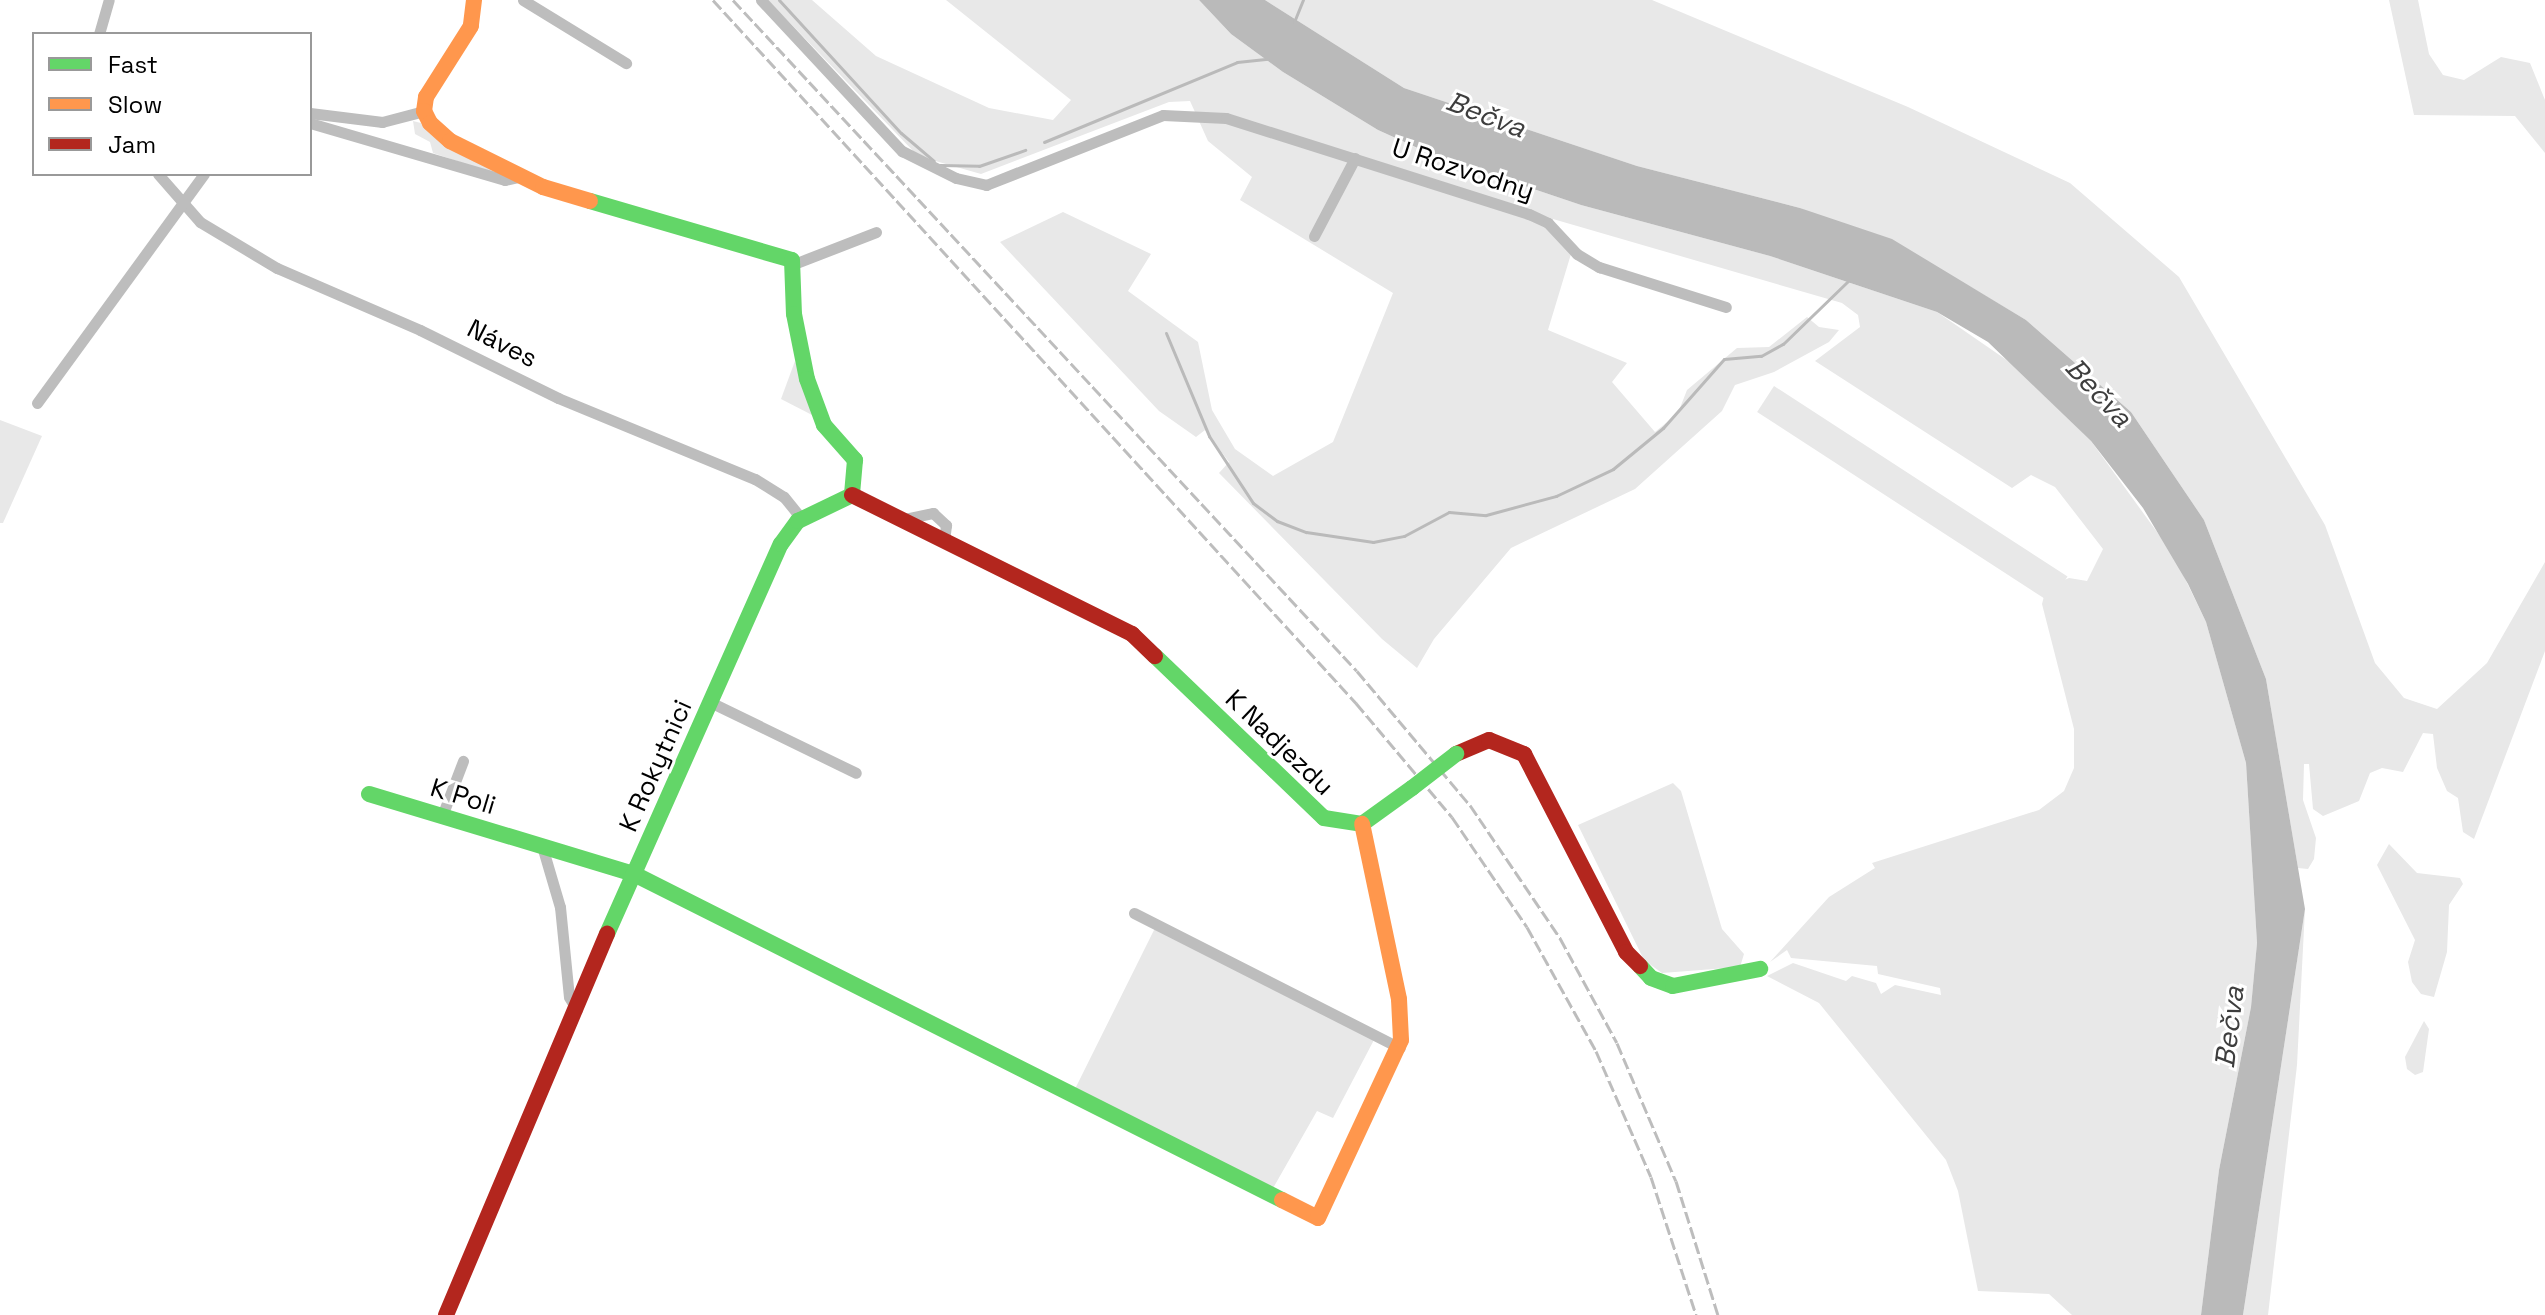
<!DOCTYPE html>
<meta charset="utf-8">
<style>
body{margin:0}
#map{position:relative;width:2545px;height:1315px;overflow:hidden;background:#fff;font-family:"Space Grotesk",sans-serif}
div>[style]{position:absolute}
.green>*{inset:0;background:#e8e8e8;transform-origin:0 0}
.water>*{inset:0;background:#bababa}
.stream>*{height:3px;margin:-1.5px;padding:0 1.5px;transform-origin:1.5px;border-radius:1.5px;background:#bababa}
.street>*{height:11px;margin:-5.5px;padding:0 5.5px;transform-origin:5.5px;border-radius:5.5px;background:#bdbdbd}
.fast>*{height:16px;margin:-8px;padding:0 8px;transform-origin:8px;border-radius:8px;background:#63d668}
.slow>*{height:16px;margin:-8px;padding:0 8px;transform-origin:8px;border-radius:8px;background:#ff974d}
.jam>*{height:16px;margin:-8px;padding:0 8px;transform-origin:8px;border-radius:8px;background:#b3261e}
.rail>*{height:3px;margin-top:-1.5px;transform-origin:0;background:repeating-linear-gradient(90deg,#bdbdbd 0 12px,transparent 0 16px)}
.fast-bridge>*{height:16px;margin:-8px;padding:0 8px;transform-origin:8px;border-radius:8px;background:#63d668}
span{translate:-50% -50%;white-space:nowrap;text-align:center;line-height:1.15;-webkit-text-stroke:6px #fff;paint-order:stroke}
.street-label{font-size:26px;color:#000}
.water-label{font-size:28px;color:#3e3e3e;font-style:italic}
.legend{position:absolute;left:32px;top:32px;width:280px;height:144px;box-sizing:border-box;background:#fff;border:2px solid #999;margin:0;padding:10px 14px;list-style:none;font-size:24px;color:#000}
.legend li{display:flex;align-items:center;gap:16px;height:40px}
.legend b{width:40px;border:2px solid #999}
</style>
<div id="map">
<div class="green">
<div style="clip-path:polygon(768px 0,812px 0,876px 56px,989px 108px,1053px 120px,1071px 100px,946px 0,1199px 0,1231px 34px,1283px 72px,1378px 130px,1432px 155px,1581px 205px,1770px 256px,1937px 312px,2011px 363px,2091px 441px,2173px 554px,2206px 622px,2246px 763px,2257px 943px,2251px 1007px,2219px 1170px,2201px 1315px,2072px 1315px,2049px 1294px,1978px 1291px,1958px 1191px,1946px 1160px,1819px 1003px,1767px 976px,1793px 963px,1846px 981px,1852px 976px,1876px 983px,1881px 994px,1895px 985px,1941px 995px,1940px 988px,1878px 974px,1877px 966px,1791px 958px,1787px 950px,1770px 962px,1829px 897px,1875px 868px,1872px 863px,2039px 810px,2064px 791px,2074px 768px,2074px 729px,2042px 604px,2046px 588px,2069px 578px,2087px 581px,2103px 549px,2055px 487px,2031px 475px,2012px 488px,1815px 361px,1860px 327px,1858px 315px,1842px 303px,1553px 219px,1553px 233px,1571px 254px,1548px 330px,1627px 363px,1612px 382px,1655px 432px,1678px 413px,1687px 390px,1737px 348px,1769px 347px,1807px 317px,1819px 327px,1839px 330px,1829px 342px,1774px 372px,1735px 385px,1722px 411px,1635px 489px,1511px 548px,1434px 639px,1417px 668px,1382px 639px,1219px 473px,1229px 462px,1205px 430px,1196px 437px,1159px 411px,1000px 242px,1063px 212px,1151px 254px,1128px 291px,1198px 342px,1212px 410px,1235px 449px,1273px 476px,1333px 442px,1393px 293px,1240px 200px,1252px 177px,1208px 141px,1190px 101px,1169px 102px,981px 174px,918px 156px)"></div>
<div style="clip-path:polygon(1265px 0,1652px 0,1908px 107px,2070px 183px,2179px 277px,2325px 525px,2375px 663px,2404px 698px,2437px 709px,2487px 663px,2545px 562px,2545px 651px,2474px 839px,2463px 832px,2458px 798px,2447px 791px,2437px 768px,2433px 734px,2423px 733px,2403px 772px,2382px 768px,2370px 773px,2359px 801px,2323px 816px,2313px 809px,2309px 764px,2304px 764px,2303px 800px,2316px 838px,2314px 859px,2308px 869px,2298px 868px,2266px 679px,2204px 520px,2131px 412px,2026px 320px,1969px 286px,1800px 208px,1637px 166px,1404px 88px)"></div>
<div style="clip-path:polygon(2389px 0,2418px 0,2429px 54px,2443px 75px,2464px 80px,2501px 57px,2530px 63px,2545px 100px,2545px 153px,2515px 116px,2414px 115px)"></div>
<div style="clip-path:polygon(413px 121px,421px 123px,502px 176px,433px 153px,430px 142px,415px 134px)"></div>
<div style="clip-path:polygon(795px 361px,814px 416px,781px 399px)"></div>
<div style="left:1774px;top:386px;width:350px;height:31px;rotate:33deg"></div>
<div style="clip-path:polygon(0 420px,42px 436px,3px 523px,0 523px)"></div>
<div style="clip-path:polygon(1673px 783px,1681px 791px,1722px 929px,1744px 954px,1740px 967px,1662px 973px,1644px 960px,1578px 825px)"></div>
<div style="clip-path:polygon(2389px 844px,2417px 873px,2460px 878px,2463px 884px,2449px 905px,2447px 952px,2434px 997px,2421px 994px,2412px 982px,2408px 962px,2415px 940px,2377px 865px)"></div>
<div style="clip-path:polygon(2305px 909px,2297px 1065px,2268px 1315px,2243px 1315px)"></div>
<div style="clip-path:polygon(1156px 926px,1375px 1038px,1333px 1118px,1317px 1111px,1272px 1190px,1075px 1089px)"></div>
<div style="clip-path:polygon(2424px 1021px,2429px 1029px,2423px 1072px,2415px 1075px,2407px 1069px,2405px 1057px)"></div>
</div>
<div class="water">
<div style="clip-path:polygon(1199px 0,1265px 0,1404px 88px,1637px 166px,1800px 208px,1892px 239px,2026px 320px,2131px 412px,2204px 520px,2266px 679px,2305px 909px,2243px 1315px,2201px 1315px,2219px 1170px,2251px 1007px,2257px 943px,2246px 763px,2206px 622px,2188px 584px,2143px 508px,2091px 441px,1988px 342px,1937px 312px,1770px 256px,1581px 205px,1433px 155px,1378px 130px,1283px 72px,1231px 34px)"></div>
</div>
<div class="stream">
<div style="left:779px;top:0;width:180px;rotate:47.5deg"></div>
<div style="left:901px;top:133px;width:43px;rotate:40.3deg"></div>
<div style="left:1294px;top:22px;width:24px;rotate:-68deg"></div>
<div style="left:1044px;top:142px;width:209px;rotate:-22.5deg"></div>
<div style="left:1237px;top:62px;width:31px;rotate:-6deg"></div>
<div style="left:940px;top:165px;width:39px;rotate:1deg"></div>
<div style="left:979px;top:166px;width:49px;rotate:-19.2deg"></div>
<div style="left:1166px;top:333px;width:112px;rotate:67.3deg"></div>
<div style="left:1209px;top:436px;width:80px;rotate:56.7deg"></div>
<div style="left:1253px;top:503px;width:30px;rotate:37deg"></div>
<div style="left:1277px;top:521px;width:31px;rotate:21deg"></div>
<div style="left:1306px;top:532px;width:68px;rotate:8.5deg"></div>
<div style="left:1373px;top:542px;width:32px;rotate:-11deg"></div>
<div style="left:1404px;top:536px;width:51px;rotate:-28.1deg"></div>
<div style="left:1449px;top:512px;width:37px;rotate:5deg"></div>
<div style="left:1486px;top:515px;width:73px;rotate:-15.2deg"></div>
<div style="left:1556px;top:496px;width:63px;rotate:-25.3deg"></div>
<div style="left:1613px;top:469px;width:65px;rotate:-39.4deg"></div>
<div style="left:1663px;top:428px;width:92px;rotate:-48.5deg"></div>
<div style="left:1724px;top:359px;width:37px;rotate:-5deg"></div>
<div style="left:1761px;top:356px;width:25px;rotate:-29deg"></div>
<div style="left:1783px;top:344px;width:92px;rotate:-44.1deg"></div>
</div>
<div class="street">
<div style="left:523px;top:0;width:121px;rotate:31.5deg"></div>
<div style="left:761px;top:0;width:207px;rotate:47deg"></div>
<div style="left:902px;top:151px;width:60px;rotate:26.6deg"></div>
<div style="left:956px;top:178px;width:31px;rotate:13deg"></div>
<div style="left:986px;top:185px;width:190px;rotate:-21.6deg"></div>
<div style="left:1163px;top:115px;width:63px;rotate:2.7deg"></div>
<div style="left:1226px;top:118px;width:318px;rotate:17.6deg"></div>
<div style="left:1529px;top:214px;width:21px;rotate:25deg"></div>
<div style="left:1548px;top:223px;width:42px;rotate:46.9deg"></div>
<div style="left:1577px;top:254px;width:26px;rotate:31deg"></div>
<div style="left:1599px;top:267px;width:133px;rotate:17.5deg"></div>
<div style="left:99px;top:34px;width:35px;rotate:-74deg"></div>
<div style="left:310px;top:113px;width:73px;rotate:7.1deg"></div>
<div style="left:382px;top:122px;width:43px;rotate:-14.7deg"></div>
<div style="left:310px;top:123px;width:203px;rotate:16.3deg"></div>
<div style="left:505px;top:180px;width:13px;rotate:-13deg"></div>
<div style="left:158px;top:174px;width:64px;rotate:48.8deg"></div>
<div style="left:200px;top:222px;width:90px;rotate:30.9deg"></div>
<div style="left:277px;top:268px;width:156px;rotate:23.4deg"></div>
<div style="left:420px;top:330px;width:154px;rotate:26.2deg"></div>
<div style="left:558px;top:398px;width:213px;rotate:22.4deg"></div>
<div style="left:755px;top:479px;width:34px;rotate:32deg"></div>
<div style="left:784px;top:497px;width:28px;rotate:51deg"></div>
<div style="left:1314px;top:236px;width:88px;rotate:-62.3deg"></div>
<div style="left:794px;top:264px;width:88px;rotate:-21.3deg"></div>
<div style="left:37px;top:403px;width:283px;rotate:-53.9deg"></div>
<div style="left:900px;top:520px;width:34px;rotate:-12deg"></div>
<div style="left:933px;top:513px;width:18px;rotate:43deg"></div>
<div style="left:946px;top:525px;width:17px;rotate:97deg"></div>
<div style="left:710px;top:702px;width:162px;rotate:25.9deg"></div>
<div style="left:442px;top:816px;width:59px;rotate:-69.1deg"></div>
<div style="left:542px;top:846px;width:64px;rotate:73.6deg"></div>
<div style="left:560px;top:907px;width:90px;rotate:84.3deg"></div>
<div style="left:569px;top:997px;width:15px;rotate:58deg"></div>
<div style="left:1134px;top:913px;width:298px;rotate:26.9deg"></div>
</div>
<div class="fast">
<div style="left:590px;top:201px;width:210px;rotate:16.3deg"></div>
<div style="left:792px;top:260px;width:54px;rotate:87.9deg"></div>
<div style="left:794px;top:314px;width:66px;rotate:78.7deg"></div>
<div style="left:807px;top:379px;width:49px;rotate:69.7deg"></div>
<div style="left:824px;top:425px;width:47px;rotate:48.5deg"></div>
<div style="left:855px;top:460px;width:35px;rotate:95deg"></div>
<div style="left:1155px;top:656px;width:234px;rotate:43.8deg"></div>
<div style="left:1324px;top:818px;width:38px;rotate:9deg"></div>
<div style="left:1362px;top:824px;width:62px;rotate:-35.8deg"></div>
<div style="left:369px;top:794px;width:277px;rotate:16.8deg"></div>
<div style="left:634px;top:874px;width:725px;rotate:26.71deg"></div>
<div style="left:607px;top:934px;width:427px;rotate:-66deg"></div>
<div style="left:781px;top:544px;width:29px;rotate:-54deg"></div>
<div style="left:798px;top:521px;width:60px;rotate:-25.7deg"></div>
<div style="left:1640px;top:966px;width:16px;rotate:47deg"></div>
<div style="left:1651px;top:978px;width:23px;rotate:20deg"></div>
<div style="left:1673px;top:986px;width:89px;rotate:-11.1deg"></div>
</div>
<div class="slow">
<div style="left:474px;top:0;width:26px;rotate:97deg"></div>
<div style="left:471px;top:26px;width:84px;rotate:122.4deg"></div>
<div style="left:426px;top:97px;width:14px;rotate:98deg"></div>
<div style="left:424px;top:111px;width:13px;rotate:63deg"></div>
<div style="left:430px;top:123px;width:27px;rotate:42deg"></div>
<div style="left:450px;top:141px;width:104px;rotate:26.3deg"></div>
<div style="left:543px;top:187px;width:49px;rotate:16.6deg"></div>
<div style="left:1282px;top:1200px;width:40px;rotate:26.6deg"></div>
<div style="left:1318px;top:1218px;width:196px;rotate:-65deg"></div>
<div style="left:1401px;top:1040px;width:41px;rotate:-92.8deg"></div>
<div style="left:1399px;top:999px;width:179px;rotate:-101.9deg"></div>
</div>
<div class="jam">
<div style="left:852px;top:495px;width:313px;rotate:26.4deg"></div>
<div style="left:1132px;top:634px;width:32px;rotate:44deg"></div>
<div style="left:1456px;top:754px;width:36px;rotate:-23deg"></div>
<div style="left:1489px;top:740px;width:38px;rotate:22deg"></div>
<div style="left:1524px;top:754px;width:223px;rotate:62.7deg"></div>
<div style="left:1626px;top:952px;width:20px;rotate:45deg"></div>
<div style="left:446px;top:1315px;width:414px;rotate:-67.1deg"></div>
</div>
<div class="rail">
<div style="left:713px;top:0;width:953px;rotate:47.55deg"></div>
<div style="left:1356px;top:703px;width:149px;rotate:49.9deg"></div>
<div style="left:1452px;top:817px;width:133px;rotate:55.7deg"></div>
<div style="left:1527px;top:927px;width:142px;rotate:60.9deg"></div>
<div style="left:1596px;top:1051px;width:137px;rotate:66.4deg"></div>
<div style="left:1651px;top:1177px;width:145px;rotate:71.9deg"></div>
<div style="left:733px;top:0;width:916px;rotate:47.08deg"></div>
<div style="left:1357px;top:671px;width:175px;rotate:49.9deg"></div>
<div style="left:1470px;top:805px;width:161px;rotate:55.9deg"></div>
<div style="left:1560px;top:938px;width:119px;rotate:61.5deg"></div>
<div style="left:1617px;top:1043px;width:150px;rotate:66.9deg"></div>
<div style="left:1676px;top:1181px;width:140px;rotate:72.6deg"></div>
</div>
<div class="fast-bridge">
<div style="left:1412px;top:788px;width:56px;rotate:-37.7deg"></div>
</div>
<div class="street-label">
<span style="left:1463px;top:170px;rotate:18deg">U Rozvodny</span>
<span style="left:502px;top:344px;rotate:27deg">Náves</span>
<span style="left:1279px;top:743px;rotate:44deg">K Nadjezdu</span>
<span style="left:656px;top:766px;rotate:-66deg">K Rokytnici</span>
<span style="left:463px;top:797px;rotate:17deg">K Poli</span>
</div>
<div class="water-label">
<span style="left:1486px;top:114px;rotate:21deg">Bečva</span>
<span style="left:2099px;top:392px;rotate:47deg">Bečva</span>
<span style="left:2229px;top:1027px;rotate:-83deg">Bečva</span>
</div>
<ul class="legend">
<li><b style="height:10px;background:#63d668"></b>Fast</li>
<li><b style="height:10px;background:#ff974d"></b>Slow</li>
<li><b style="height:10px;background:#b3261e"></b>Jam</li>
</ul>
</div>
